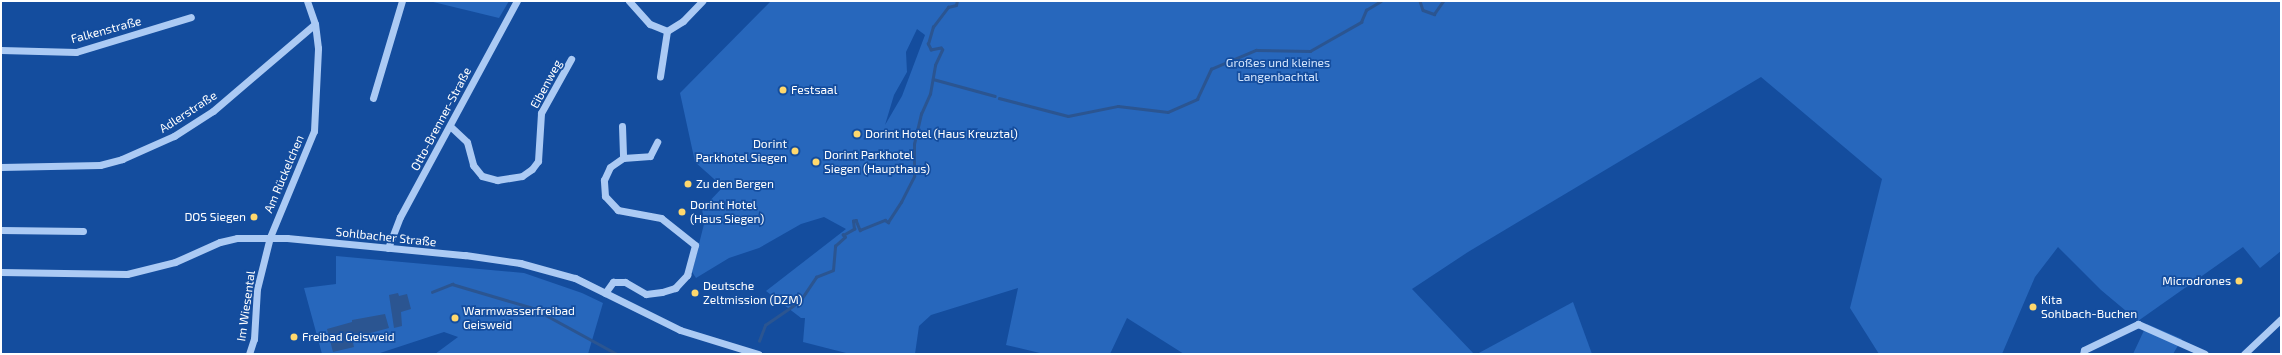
<!DOCTYPE html>
<meta charset="utf-8">
<style>
body{margin:0}
#map{position:relative;width:2282px;height:355px;overflow:hidden;background:#144d9e;font-family:"Exo 2",sans-serif}
div>[style]{position:absolute}
.green>*{inset:0;background:#2767bc}
.water>*{inset:0;background:#2b5591}
.stream>*{height:2.5px;margin:-1.25px;padding:0 1.25px;transform-origin:1.25px;border-radius:1.25px;background:#2b5591}
.minor>*{height:7px;margin:-3.5px;padding:0 3.5px;transform-origin:3.5px;border-radius:3.5px;background:#abcaf4}
.dots>*{width:11px;height:11px;translate:-50% -50%;box-sizing:border-box;border:2px solid #144d9e;border-radius:50%}
span{translate:-50% -50%;white-space:nowrap;text-align:center;line-height:1.15;-webkit-text-stroke:3.5px #144d9e;paint-order:stroke}
.street-label{font-size:12px;color:#fff}
.park-label{font-size:12px;color:#d3e5fd}
.poi-label{font-size:12px;color:#fff}
.left{translate:0 -50%;text-align:left}
.right{translate:-100% -50%;text-align:right}
.frame{position:absolute;inset:0;border:2px solid #fff;pointer-events:none}
</style>
<div id="map">
<div class="green">
<div style="clip-path:polygon(429px 1px,509px 1px,499px 18px)"></div>
<div style="clip-path:polygon(evenodd,771px 1px,2281px 1px,2281px 251px,2260px 268px,2243px 247px,2138px 321px,2101px 290px,2058px 247px,2035px 277px,2002px 354px,1879px 354px,1850px 308px,1882px 179px,1761px 77px,1468px 252px,1412px 289px,1474px 354px,1184px 354px,1127px 318px,1110px 354px,1044px 354px,1006px 345px,1018px 288px,931px 315px,919px 326px,915px 354px,850px 354px,803px 342px,805px 318px,801px 318px,766px 291px,846px 229px,824px 217px,801px 224px,759px 248px,729px 258px,696px 278px,692px 272px,704px 224px,702px 209px,723px 187px,695px 162px,680px 93px,771px 1px,917px 29px,925px 35px,902px 96px,885px 125px,894px 95px,907px 72px,906px 52px,917px 29px)"></div>
<div style="clip-path:polygon(336px 256px,524px 273px,582px 293px,603px 303px,588px 354px,435px 354px,458px 337px,444px 332px,377px 354px,322px 354px,304px 288px,336px 284px)"></div>
<div style="clip-path:polygon(1573px 302px,1592px 354px,1477px 354px)"></div>
<div style="clip-path:polygon(2147px 324px,2182px 339px,2173px 354px,2133px 354px)"></div>
</div>
<div class="water">
<div style="clip-path:polygon(398px 293px,399px 296px,407px 294px,411px 309px,401px 312px,402px 326px,394px 328px,389px 295px)"></div>
<div style="clip-path:polygon(385px 314px,389px 328px,352px 338px,354px 347px,333px 352px,327px 329px,352px 322px,352px 320px)"></div>
</div>
<div class="stream">
<div style="left:1420px;top:1px;width:9px;rotate:72deg"></div>
<div style="left:1423px;top:10px;width:12px;rotate:20deg"></div>
<div style="left:1434px;top:14px;width:16px;rotate:-55deg"></div>
<div style="left:933px;top:79px;width:64px;rotate:15.3deg"></div>
<div style="left:999px;top:98px;width:71px;rotate:14.6deg"></div>
<div style="left:1068px;top:116px;width:51px;rotate:-11.3deg"></div>
<div style="left:1118px;top:106px;width:50px;rotate:6.8deg"></div>
<div style="left:1168px;top:112px;width:32px;rotate:-24deg"></div>
<div style="left:1197px;top:99px;width:33px;rotate:-65deg"></div>
<div style="left:1211px;top:69px;width:49px;rotate:-22.9deg"></div>
<div style="left:1256px;top:50px;width:54px;rotate:1.1deg"></div>
<div style="left:1310px;top:51px;width:59px;rotate:-29.6deg"></div>
<div style="left:1361px;top:22px;width:13px;rotate:-67deg"></div>
<div style="left:1366px;top:10px;width:17px;rotate:-31deg"></div>
<div style="left:432px;top:292px;width:22px;rotate:-22deg"></div>
<div style="left:452px;top:284px;width:84px;rotate:16.5deg"></div>
<div style="left:533px;top:308px;width:96px;rotate:28.7deg"></div>
<div style="left:759px;top:341px;width:17px;rotate:-69deg"></div>
<div style="left:765px;top:325px;width:42px;rotate:-34.4deg"></div>
<div style="left:800px;top:301px;width:29px;rotate:-56deg"></div>
<div style="left:816px;top:277px;width:18px;rotate:-22deg"></div>
<div style="left:833px;top:270px;width:24px;rotate:-85deg"></div>
<div style="left:835px;top:246px;width:13px;rotate:-42deg"></div>
<div style="left:845px;top:237px;width:3px;rotate:-135deg"></div>
<div style="left:843px;top:235px;width:13px;rotate:-29deg"></div>
<div style="left:854px;top:229px;width:8px;rotate:-97deg"></div>
<div style="left:853px;top:221px;width:3px;rotate:-18deg"></div>
<div style="left:856px;top:220px;width:11px;rotate:68deg"></div>
<div style="left:860px;top:230px;width:27px;rotate:-22deg"></div>
<div style="left:885px;top:220px;width:4px;rotate:34deg"></div>
<div style="left:888px;top:222px;width:24px;rotate:-57deg"></div>
<div style="left:901px;top:202px;width:29px;rotate:-63deg"></div>
<div style="left:914px;top:176px;width:32px;rotate:-90deg"></div>
<div style="left:914px;top:144px;width:31px;rotate:-77deg"></div>
<div style="left:921px;top:114px;width:22px;rotate:-66deg"></div>
<div style="left:930px;top:94px;width:29px;rotate:-80deg"></div>
<div style="left:935px;top:65px;width:17px;rotate:-65deg"></div>
<div style="left:942px;top:50px;width:2px;rotate:-117deg"></div>
<div style="left:941px;top:48px;width:10px;rotate:169deg"></div>
<div style="left:931px;top:50px;width:7px;rotate:-117deg"></div>
<div style="left:928px;top:44px;width:18px;rotate:-74deg"></div>
<div style="left:933px;top:27px;width:25px;rotate:-53deg"></div>
<div style="left:948px;top:7px;width:8px;rotate:-14deg"></div>
<div style="left:956px;top:5px;width:4px;rotate:-76deg"></div>
</div>
<div class="minor">
<div style="left:629px;top:1px;width:31px;rotate:48deg"></div>
<div style="left:650px;top:24px;width:18px;rotate:22deg"></div>
<div style="left:667px;top:31px;width:46px;rotate:98.8deg"></div>
<div style="left:667px;top:31px;width:19px;rotate:-32deg"></div>
<div style="left:683px;top:21px;width:28px;rotate:-46deg"></div>
<div style="left:1px;top:50px;width:75px;rotate:1.5deg"></div>
<div style="left:76px;top:52px;width:120px;rotate:-16.9deg"></div>
<div style="left:373px;top:98px;width:101px;rotate:-73.4deg"></div>
<div style="left:450px;top:126px;width:23px;rotate:43deg"></div>
<div style="left:467px;top:142px;width:24px;rotate:75deg"></div>
<div style="left:473px;top:165px;width:14px;rotate:51deg"></div>
<div style="left:482px;top:176px;width:16px;rotate:15deg"></div>
<div style="left:497px;top:180px;width:25px;rotate:-9deg"></div>
<div style="left:522px;top:176px;width:12px;rotate:-35deg"></div>
<div style="left:532px;top:169px;width:10px;rotate:-53deg"></div>
<div style="left:538px;top:161px;width:48px;rotate:-86.4deg"></div>
<div style="left:541px;top:113px;width:62px;rotate:-60.9deg"></div>
<div style="left:622px;top:126px;width:32px;rotate:88deg"></div>
<div style="left:1px;top:167px;width:99px;rotate:-1.2deg"></div>
<div style="left:100px;top:165px;width:23px;rotate:-15deg"></div>
<div style="left:122px;top:159px;width:57px;rotate:-23.9deg"></div>
<div style="left:174px;top:136px;width:46px;rotate:-32.7deg"></div>
<div style="left:213px;top:111px;width:134px;rotate:-40.5deg"></div>
<div style="left:1px;top:230px;width:82px;rotate:0.7deg"></div>
<div style="left:388px;top:248px;width:33px;rotate:-69deg"></div>
<div style="left:400px;top:217px;width:246px;rotate:-61.6deg"></div>
<div style="left:1px;top:272px;width:126px;rotate:0.9deg"></div>
<div style="left:127px;top:274px;width:49px;rotate:-14deg"></div>
<div style="left:175px;top:262px;width:49px;rotate:-24deg"></div>
<div style="left:220px;top:242px;width:17px;rotate:-13deg"></div>
<div style="left:237px;top:238px;width:50px"></div>
<div style="left:287px;top:238px;width:179px;rotate:5.5deg"></div>
<div style="left:465px;top:255px;width:56px;rotate:8.3deg"></div>
<div style="left:520px;top:263px;width:57px;rotate:15.3deg"></div>
<div style="left:575px;top:278px;width:117px;rotate:26.3deg"></div>
<div style="left:680px;top:330px;width:82px;rotate:17.1deg"></div>
<div style="left:605px;top:293px;width:14px;rotate:-54deg"></div>
<div style="left:613px;top:282px;width:12px"></div>
<div style="left:625px;top:282px;width:24px;rotate:30deg"></div>
<div style="left:646px;top:294px;width:16px;rotate:-7deg"></div>
<div style="left:662px;top:292px;width:14px;rotate:-17deg"></div>
<div style="left:675px;top:288px;width:18px;rotate:-47deg"></div>
<div style="left:687px;top:275px;width:31px;rotate:-75deg"></div>
<div style="left:695px;top:245px;width:43px;rotate:-141.5deg"></div>
<div style="left:661px;top:218px;width:44px;rotate:-169.5deg"></div>
<div style="left:618px;top:210px;width:19px;rotate:-133deg"></div>
<div style="left:605px;top:196px;width:16px;rotate:-94deg"></div>
<div style="left:604px;top:180px;width:14px;rotate:-65deg"></div>
<div style="left:610px;top:167px;width:16px;rotate:-35deg"></div>
<div style="left:623px;top:158px;width:27px;rotate:-4deg"></div>
<div style="left:650px;top:156px;width:16px;rotate:-63deg"></div>
<div style="left:249px;top:354px;width:16px;rotate:-72deg"></div>
<div style="left:254px;top:339px;width:50px;rotate:-86.6deg"></div>
<div style="left:257px;top:289px;width:54px;rotate:-76deg"></div>
<div style="left:270px;top:237px;width:115px;rotate:-67.5deg"></div>
<div style="left:314px;top:131px;width:83px;rotate:-87.2deg"></div>
<div style="left:318px;top:48px;width:24px;rotate:-97deg"></div>
<div style="left:315px;top:24px;width:24px;rotate:-109deg"></div>
<div style="left:2083px;top:354px;width:4px;rotate:-76deg"></div>
<div style="left:2084px;top:350px;width:60px;rotate:-25.7deg"></div>
<div style="left:2138px;top:324px;width:73px;rotate:24.1deg"></div>
<div style="left:2244px;top:354px;width:51px;rotate:-43.4deg"></div>
</div>
<div class="dots">
<div style="left:783px;top:90px;background:#ffd86d"></div>
<div style="left:857px;top:134px;background:#ffd86d"></div>
<div style="left:795px;top:151px;background:#ffd86d"></div>
<div style="left:816px;top:162px;background:#ffd86d"></div>
<div style="left:688px;top:184px;background:#ffd86d"></div>
<div style="left:682px;top:212px;background:#ffd86d"></div>
<div style="left:254px;top:217px;background:#ffd86d"></div>
<div style="left:2239px;top:281px;background:#ffd86d"></div>
<div style="left:695px;top:293px;background:#ffd86d"></div>
<div style="left:2033px;top:307px;background:#ffd86d"></div>
<div style="left:455px;top:318px;background:#ffd86d"></div>
<div style="left:294px;top:337px;background:#ffd86d"></div>
</div>
<div class="street-label">
<span style="left:106px;top:30px;rotate:-15deg">Falkenstraße</span>
<span style="left:546px;top:84px;rotate:-62deg">Eibenweg</span>
<span style="left:188px;top:112px;rotate:-33deg">Adlerstraße</span>
<span style="left:441px;top:119px;rotate:-62deg">Otto-Brenner-Straße</span>
<span style="left:284px;top:174px;rotate:-67deg">Am Rückelchen</span>
<span style="left:386px;top:237px;rotate:6deg">Sohlbacher Straße</span>
<span style="left:246px;top:306px;rotate:-82deg">Im Wiesental</span>
</div>
<div class="park-label">
<span style="left:1278px;top:70px">Großes und kleines<br>Langenbachtal</span>
</div>
<div class="poi-label">
<span class="left" style="left:791px;top:90px">Festsaal</span>
<span class="left" style="left:865px;top:134px">Dorint Hotel (Haus Kreuztal)</span>
<span class="right" style="left:787px;top:151px">Dorint<br>Parkhotel Siegen</span>
<span class="left" style="left:824px;top:162px">Dorint Parkhotel<br>Siegen (Haupthaus)</span>
<span class="left" style="left:696px;top:184px">Zu den Bergen</span>
<span class="left" style="left:690px;top:212px">Dorint Hotel<br>(Haus Siegen)</span>
<span class="right" style="left:246px;top:217px">DOS Siegen</span>
<span class="right" style="left:2231px;top:281px">Microdrones</span>
<span class="left" style="left:703px;top:293px">Deutsche<br>Zeltmission (DZM)</span>
<span class="left" style="left:2041px;top:307px">Kita<br>Sohlbach-Buchen</span>
<span class="left" style="left:463px;top:318px">Warmwasserfreibad<br>Geisweid</span>
<span class="left" style="left:302px;top:337px">Freibad Geisweid</span>
</div>
<div class="frame"></div>
</div>
